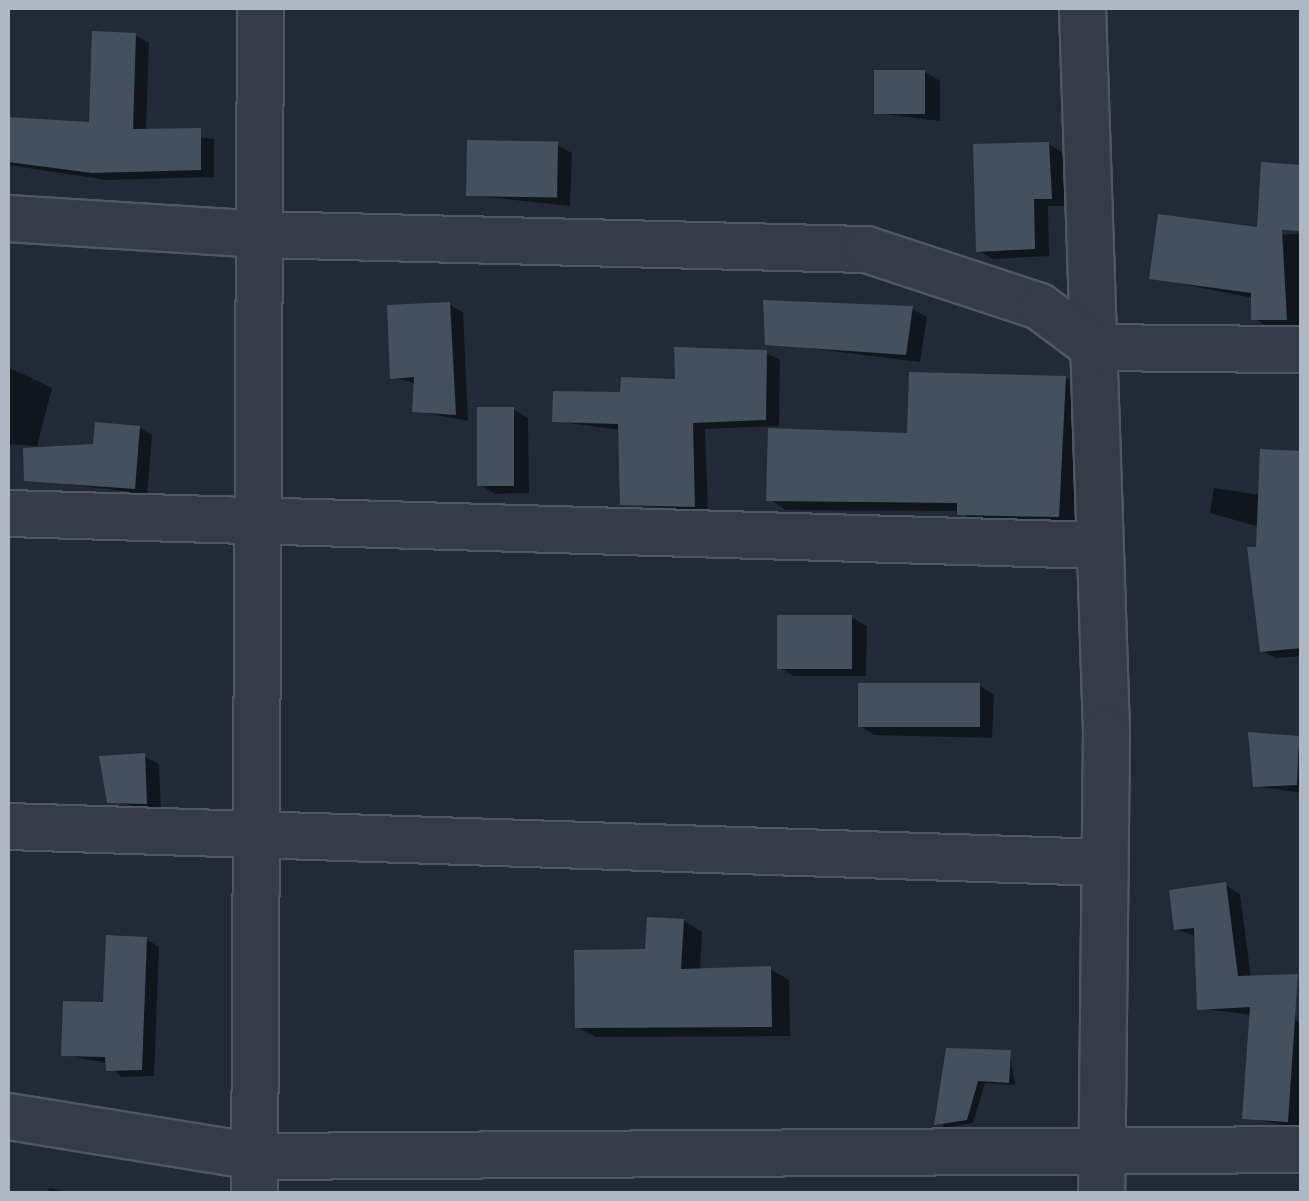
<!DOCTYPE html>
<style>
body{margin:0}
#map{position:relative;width:1309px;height:1201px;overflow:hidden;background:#212a36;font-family:"DejaVu Sans",sans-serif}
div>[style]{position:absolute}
.shadow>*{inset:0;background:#0007}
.building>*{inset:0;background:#45505e;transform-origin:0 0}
.roads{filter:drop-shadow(2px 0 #4f5761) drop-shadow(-2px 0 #4f5761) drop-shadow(0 2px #4f5761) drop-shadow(0 -2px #4f5761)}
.minor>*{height:45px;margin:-22.5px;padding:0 22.5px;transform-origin:22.5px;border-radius:22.5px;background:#353c47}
span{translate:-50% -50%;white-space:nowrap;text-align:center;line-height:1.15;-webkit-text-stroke:10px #1a212b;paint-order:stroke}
.frame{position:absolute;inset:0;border:10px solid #afb7c3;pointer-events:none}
</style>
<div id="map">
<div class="shadow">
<div style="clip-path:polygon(135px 35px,149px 43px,146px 131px,214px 139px,214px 177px,107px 180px,8px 165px,8px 120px,92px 125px)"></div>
<div style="clip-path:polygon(925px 72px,940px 81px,940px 121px,876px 113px)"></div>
<div style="clip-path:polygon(1049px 144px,1063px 153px,1066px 206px,1048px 206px,1049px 256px,993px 259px,979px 251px)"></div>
<div style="clip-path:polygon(557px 145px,572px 153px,570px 206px,468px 195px)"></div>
<div style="clip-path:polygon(1299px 234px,1302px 326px,1268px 327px,1254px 318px,1253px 298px,1152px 278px,1216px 236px)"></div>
<div style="clip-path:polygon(450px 305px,463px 312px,468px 421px,415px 411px,416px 384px,393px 377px)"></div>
<div style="clip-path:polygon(912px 309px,927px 317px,920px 362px,768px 343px)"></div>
<div style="clip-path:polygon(766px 353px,780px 360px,779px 426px,705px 429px,708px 513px,623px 503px,621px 430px,554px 421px)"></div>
<div style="clip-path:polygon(8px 367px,52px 388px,37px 446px,8px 444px)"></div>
<div style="clip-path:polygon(1066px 378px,1083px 388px,1076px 526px,977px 523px,959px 511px,786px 510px,769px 499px)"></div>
<div style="clip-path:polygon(513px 409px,528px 418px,529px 493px,495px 494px,480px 485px)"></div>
<div style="clip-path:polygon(140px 428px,152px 435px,147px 494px,27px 479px)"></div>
<div style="clip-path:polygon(1301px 454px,1302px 656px,1276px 658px,1262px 651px,1260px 527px,1210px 513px,1214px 488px,1261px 495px)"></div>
<div style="clip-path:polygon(852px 618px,867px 626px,866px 676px,793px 676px,779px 667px)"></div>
<div style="clip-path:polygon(980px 686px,994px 695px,992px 738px,874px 735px,860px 726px)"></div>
<div style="clip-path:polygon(1298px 739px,1302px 793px,1255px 786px)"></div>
<div style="clip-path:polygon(144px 756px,159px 764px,161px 811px,109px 801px)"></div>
<div style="clip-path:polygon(1225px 885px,1240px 894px,1251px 978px,1302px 1025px,1302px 1129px,1245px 1117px,1252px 1015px,1199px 1008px,1197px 937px,1176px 929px)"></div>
<div style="clip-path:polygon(684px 921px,702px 932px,700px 971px,770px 969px,789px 980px,790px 1036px,596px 1037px,577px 1027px)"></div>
<div style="clip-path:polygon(146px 939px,159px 947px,154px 1076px,121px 1077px,108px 1063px,64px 1055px)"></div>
<div style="clip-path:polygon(949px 1051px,1010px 1052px,1015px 1085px,985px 1083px,973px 1123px,943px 1128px)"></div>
<div style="clip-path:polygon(49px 1188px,79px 1194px,48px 1194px)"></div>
</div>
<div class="building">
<div style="clip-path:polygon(92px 31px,136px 33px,133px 129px,201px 128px,201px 170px,92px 173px,8px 162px,8px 117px,89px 122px)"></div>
<div style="left:874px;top:70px;width:51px;height:44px"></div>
<div style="left:467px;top:140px;width:91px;height:56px;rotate:1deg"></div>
<div style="clip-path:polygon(1049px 142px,1052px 199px,1034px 199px,1035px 249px,976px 252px,973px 144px)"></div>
<div style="clip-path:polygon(1261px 162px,1302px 165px,1299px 231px,1282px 230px,1287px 320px,1251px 320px,1251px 293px,1149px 279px,1158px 214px,1257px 227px)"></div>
<div style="clip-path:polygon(763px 300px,913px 306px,906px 355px,765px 345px)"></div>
<div style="clip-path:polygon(450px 302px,456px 415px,412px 412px,414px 377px,390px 379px,387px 305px)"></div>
<div style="clip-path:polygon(674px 347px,767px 350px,766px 420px,693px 423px,695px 507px,620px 505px,618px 424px,552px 422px,553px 391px,620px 392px,621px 377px,675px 379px)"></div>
<div style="clip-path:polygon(909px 372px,1066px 376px,1059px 517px,957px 515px,957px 503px,766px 501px,768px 428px,907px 433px)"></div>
<div style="left:477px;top:407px;width:37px;height:79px"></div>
<div style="clip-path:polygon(95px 422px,140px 426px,135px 489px,24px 481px,23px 448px,93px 444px)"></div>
<div style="clip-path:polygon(1260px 449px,1302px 451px,1302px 648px,1260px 652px,1247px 547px,1256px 547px)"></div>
<div style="left:777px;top:615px;width:75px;height:54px"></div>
<div style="left:858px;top:683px;width:122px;height:44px"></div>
<div style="clip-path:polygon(1248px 732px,1299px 736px,1297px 785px,1253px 787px)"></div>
<div style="clip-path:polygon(145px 753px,147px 804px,107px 803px,99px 756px)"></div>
<div style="clip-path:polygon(1226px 882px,1238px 976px,1298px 974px,1288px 1122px,1242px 1119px,1250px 1007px,1197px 1010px,1194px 928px,1174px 930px,1169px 890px)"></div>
<div style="clip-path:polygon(647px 917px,684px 919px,681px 969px,771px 966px,772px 1027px,575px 1028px,574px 950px,645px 949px)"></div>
<div style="clip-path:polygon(106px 935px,147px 937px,142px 1070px,106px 1071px,105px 1057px,61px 1056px,63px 1001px,103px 1002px)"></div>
<div style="clip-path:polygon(946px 1048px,1011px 1050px,1009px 1083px,978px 1081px,967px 1120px,934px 1125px)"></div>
</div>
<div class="roads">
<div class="minor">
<div style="left:1082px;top:8px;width:723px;rotate:88.1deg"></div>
<div style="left:1106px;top:731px;width:463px;rotate:90.6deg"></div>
<div style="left:8px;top:218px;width:252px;rotate:3.6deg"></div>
<div style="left:259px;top:234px;width:607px;rotate:1.42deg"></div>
<div style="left:866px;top:249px;width:182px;rotate:18.2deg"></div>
<div style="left:1039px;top:306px;width:69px;rotate:36.7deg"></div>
<div style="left:1094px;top:347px;width:208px;rotate:0.6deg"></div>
<div style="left:8px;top:513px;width:1088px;rotate:1.68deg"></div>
<div style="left:8px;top:826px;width:1095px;rotate:1.88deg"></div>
<div style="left:8px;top:1116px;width:251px;rotate:9.2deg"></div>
<div style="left:256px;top:1156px;width:1046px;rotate:-0.38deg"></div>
<div style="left:254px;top:1194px;width:1186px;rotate:-89.71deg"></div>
</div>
</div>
<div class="frame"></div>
</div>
